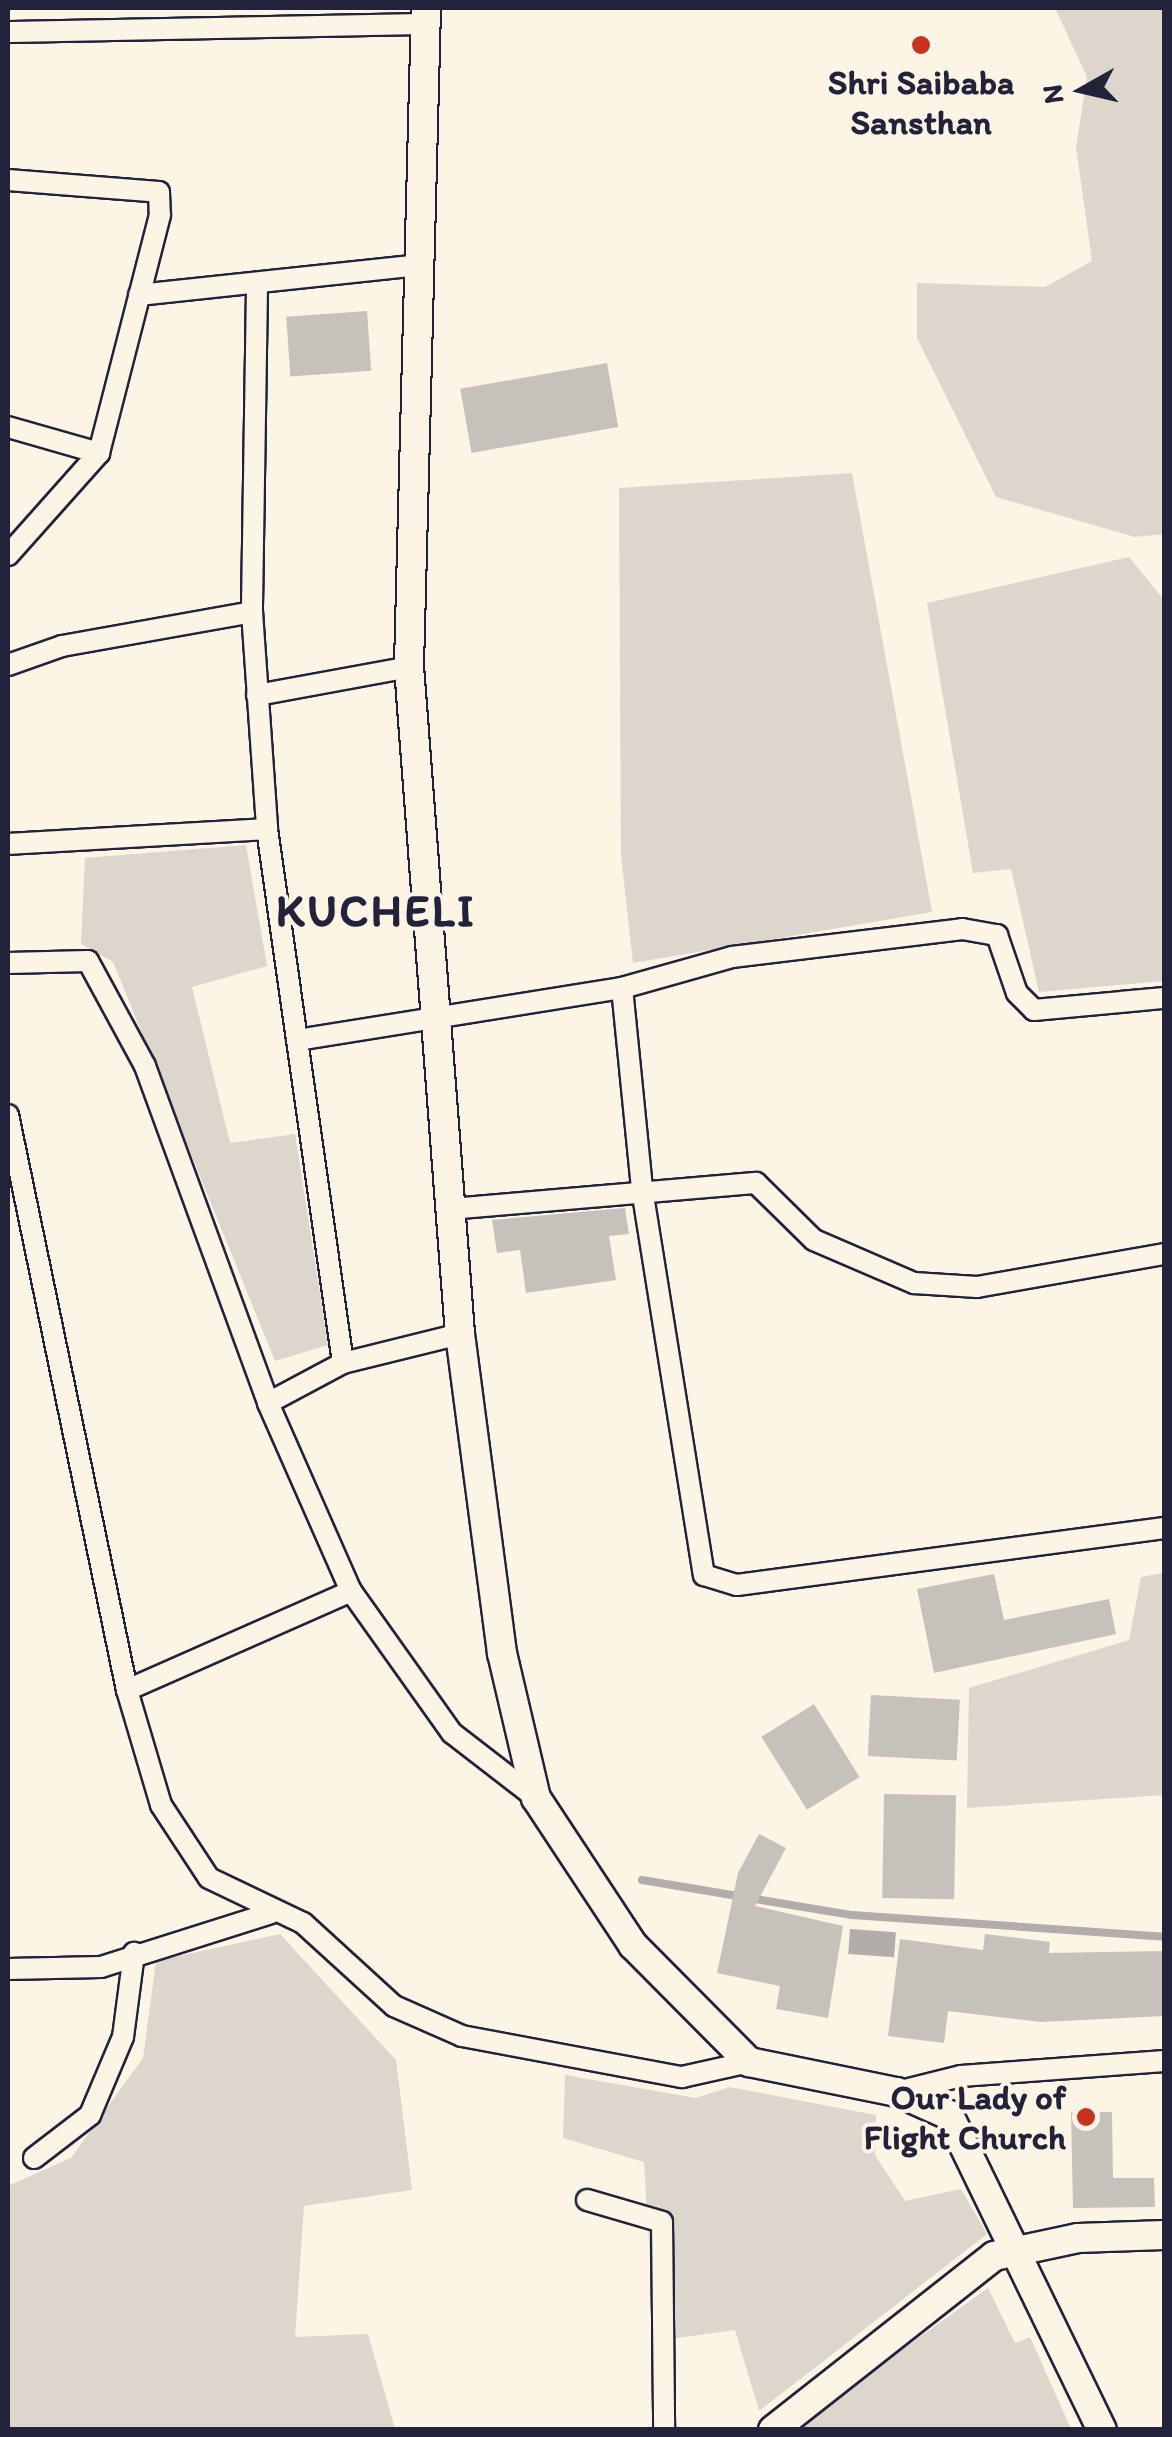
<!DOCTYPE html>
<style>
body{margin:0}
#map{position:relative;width:1172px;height:2437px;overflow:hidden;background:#fcf5e5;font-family:Itim,sans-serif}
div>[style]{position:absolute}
.green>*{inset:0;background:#dcd6cc}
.water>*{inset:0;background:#b2adab;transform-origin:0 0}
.stream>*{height:8px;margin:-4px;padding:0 4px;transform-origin:4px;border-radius:4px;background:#b2adab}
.building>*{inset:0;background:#c6c1bb;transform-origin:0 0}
.roads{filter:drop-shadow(2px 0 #22223b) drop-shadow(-2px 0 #22223b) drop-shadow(0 2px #22223b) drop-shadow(0 -2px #22223b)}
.street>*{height:20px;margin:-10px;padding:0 10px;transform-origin:10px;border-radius:10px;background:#fcf5e5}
.secondary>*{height:28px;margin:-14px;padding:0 14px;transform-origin:14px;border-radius:14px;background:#fcf5e5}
.dots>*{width:28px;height:28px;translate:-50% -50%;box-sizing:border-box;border:5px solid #fcf5e5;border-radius:50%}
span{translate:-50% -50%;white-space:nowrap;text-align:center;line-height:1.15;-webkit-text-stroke:8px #fcf5e5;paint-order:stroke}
.poi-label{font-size:35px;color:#22223b;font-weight:700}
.right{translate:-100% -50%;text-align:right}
.district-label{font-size:45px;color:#22223b;font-weight:700;letter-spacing:2.5px}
.frame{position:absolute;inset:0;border:10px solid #22223b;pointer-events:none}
.north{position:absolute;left:1032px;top:40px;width:100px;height:100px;-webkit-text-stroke:8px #fcf5e5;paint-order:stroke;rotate:262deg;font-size:28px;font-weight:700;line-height:40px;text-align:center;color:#22223b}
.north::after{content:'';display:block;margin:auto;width:35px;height:45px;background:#22223b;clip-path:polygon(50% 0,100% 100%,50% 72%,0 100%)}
</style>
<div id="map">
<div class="green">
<div style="clip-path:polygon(1055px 8px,1164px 8px,1164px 534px,1135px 537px,996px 497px,917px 338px,917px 283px,1045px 287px,1092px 261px,1076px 147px,1087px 77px)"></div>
<div style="clip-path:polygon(852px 473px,932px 912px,633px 963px,621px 855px,619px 488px)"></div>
<div style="clip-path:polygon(1129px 557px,1164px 600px,1164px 981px,1039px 992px,1011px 869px,973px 873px,927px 603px)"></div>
<div style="clip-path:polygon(246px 845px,267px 966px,192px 987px,230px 1143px,295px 1134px,328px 1345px,275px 1361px,113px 962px,81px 944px,85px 858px)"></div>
<div style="clip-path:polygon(1164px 1573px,1164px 1795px,967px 1808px,969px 1688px,1129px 1640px,1141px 1577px)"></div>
<div style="clip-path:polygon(280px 1934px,396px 2060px,412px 2190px,304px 2206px,295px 2337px,368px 2334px,395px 2429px,8px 2429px,8px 2186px,71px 2158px,143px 2058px,156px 1961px)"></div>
<div style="clip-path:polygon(565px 2075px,696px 2098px,730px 2087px,876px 2115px,875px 2155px,905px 2201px,961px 2189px,987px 2234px,759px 2411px,735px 2330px,655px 2341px,644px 2162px,563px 2138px)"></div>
<div style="clip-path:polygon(988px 2288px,1015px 2343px,1030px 2337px,1071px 2429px,790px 2430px)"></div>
</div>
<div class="water">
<div style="left:850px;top:1929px;width:46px;height:25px;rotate:4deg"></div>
</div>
<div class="stream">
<div style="left:642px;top:1880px;width:213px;rotate:9.5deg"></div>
<div style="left:852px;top:1915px;width:313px;rotate:4deg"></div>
</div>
<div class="building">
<div style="left:367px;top:311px;width:60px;height:81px;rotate:86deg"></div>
<div style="left:607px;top:363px;width:65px;height:149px;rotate:80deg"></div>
<div style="clip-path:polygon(625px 1208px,629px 1234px,609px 1236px,616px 1280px,526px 1293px,520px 1250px,497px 1253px,492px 1220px)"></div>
<div style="clip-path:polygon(994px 1574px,1004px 1620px,1109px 1599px,1116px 1634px,934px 1673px,917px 1589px)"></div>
<div style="left:871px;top:1695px;width:89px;height:61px;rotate:3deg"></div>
<div style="left:814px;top:1704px;width:86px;height:62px;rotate:58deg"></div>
<div style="left:884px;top:1794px;width:72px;height:104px;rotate:1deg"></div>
<div style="clip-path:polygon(759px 1834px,786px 1848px,755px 1906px,843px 1926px,828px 2018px,776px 2009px,780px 1986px,717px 1973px,738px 1873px)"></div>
<div style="clip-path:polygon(985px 1934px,1050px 1942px,1049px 1953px,1164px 1951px,1164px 2016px,1041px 2022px,948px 2011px,944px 2043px,888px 2036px,900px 1939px,983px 1950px)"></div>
<div style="clip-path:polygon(1071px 2112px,1112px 2112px,1113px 2178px,1154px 2178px,1155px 2207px,1073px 2208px)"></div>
</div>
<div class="roads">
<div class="street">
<div style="left:8px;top:32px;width:417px;rotate:-1.1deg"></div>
<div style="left:8px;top:180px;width:151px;rotate:4.5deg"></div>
<div style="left:159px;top:192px;width:23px;rotate:88deg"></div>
<div style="left:160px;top:215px;width:246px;rotate:104.4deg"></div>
<div style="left:99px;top:453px;width:137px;rotate:131.7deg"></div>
<div style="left:257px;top:288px;width:324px;rotate:90.9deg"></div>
<div style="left:252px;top:612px;width:218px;rotate:86deg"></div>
<div style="left:267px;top:829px;width:539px;rotate:81.9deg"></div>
<div style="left:139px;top:295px;width:283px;rotate:-6.1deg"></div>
<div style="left:8px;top:427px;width:95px;rotate:15.9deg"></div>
<div style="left:8px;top:665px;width:57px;rotate:-19.4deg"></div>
<div style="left:62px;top:646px;width:193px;rotate:-10.1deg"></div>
<div style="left:257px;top:695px;width:155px;rotate:-10.4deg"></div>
<div style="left:8px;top:844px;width:259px;rotate:-3.3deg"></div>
<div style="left:8px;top:963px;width:80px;rotate:-1.4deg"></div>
<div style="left:88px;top:961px;width:119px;rotate:61.5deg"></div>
<div style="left:145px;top:1066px;width:359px;rotate:69.9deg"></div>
<div style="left:268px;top:1403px;width:206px;rotate:66.2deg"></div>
<div style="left:351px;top:1591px;width:174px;rotate:54.6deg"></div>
<div style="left:452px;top:1733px;width:106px;rotate:37.7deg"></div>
<div style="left:622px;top:988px;width:202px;rotate:84.3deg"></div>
<div style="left:642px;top:1189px;width:391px;rotate:80.9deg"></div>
<div style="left:704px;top:1575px;width:34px;rotate:17deg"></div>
<div style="left:737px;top:1585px;width:431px;rotate:-7.6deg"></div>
<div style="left:297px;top:1040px;width:329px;rotate:-9.1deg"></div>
<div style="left:622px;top:988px;width:114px;rotate:-15.7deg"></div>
<div style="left:732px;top:957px;width:232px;rotate:-6.9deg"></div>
<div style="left:962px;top:929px;width:36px;rotate:10deg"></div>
<div style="left:997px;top:935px;width:61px;rotate:71deg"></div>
<div style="left:1017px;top:993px;width:24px;rotate:45deg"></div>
<div style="left:1034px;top:1010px;width:131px;rotate:-5.3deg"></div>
<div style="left:8px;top:1115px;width:587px;rotate:78.31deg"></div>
<div style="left:127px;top:1690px;width:120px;rotate:73.5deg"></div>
<div style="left:161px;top:1805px;width:87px;rotate:56.7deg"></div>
<div style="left:209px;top:1878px;width:104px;rotate:25.6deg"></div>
<div style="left:303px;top:1923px;width:123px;rotate:42.4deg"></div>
<div style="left:394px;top:2006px;width:74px;rotate:23.8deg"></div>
<div style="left:462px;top:2036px;width:224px;rotate:10.6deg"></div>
<div style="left:682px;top:2077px;width:69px;rotate:-12.6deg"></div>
<div style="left:450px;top:1209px;width:307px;rotate:-4.9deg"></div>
<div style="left:756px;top:1183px;width:81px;rotate:44.5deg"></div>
<div style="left:814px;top:1240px;width:109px;rotate:23.3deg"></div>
<div style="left:914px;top:1283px;width:63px;rotate:3.6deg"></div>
<div style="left:977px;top:1287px;width:190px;rotate:-10deg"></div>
<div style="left:268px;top:1403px;width:85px;rotate:-28.1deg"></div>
<div style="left:343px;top:1363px;width:121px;rotate:-13.9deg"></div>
<div style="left:127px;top:1690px;width:245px;rotate:-23.8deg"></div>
<div style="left:8px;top:1969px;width:93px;rotate:-1.2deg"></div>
<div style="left:101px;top:1967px;width:178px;rotate:-17.6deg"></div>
<div style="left:897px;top:2092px;width:66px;rotate:-14deg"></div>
<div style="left:961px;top:2076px;width:204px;rotate:-4.2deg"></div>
<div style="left:34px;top:2158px;width:71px;rotate:-37.5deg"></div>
<div style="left:90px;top:2115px;width:85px;rotate:-67.1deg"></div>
<div style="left:123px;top:2037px;width:85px;rotate:-82.5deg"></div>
<div style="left:587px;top:2200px;width:78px;rotate:16.3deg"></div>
<div style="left:662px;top:2222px;width:208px;rotate:89.4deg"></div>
</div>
<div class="secondary">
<div style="left:426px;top:8px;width:659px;rotate:91.48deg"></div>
<div style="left:409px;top:667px;width:669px;rotate:85.63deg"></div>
<div style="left:460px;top:1334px;width:322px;rotate:82.5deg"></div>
<div style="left:502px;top:1653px;width:149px;rotate:76.8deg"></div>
<div style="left:536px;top:1798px;width:176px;rotate:56.6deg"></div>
<div style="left:633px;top:1945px;width:165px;rotate:45.2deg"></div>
<div style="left:749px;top:2062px;width:151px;rotate:11.5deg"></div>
<div style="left:897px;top:2092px;width:57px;rotate:23.9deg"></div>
<div style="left:949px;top:2115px;width:350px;rotate:64.1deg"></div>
<div style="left:773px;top:2430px;width:281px;rotate:-38.2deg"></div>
<div style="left:994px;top:2256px;width:86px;rotate:-12.1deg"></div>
<div style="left:1078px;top:2238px;width:86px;rotate:-2deg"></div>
</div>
</div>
<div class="dots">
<div style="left:921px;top:45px;background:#c8321e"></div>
<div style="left:1086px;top:2117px;background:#c8321e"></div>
</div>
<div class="poi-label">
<span style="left:921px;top:102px">Shri Saibaba<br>Sansthan</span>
<span class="right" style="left:1066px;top:2117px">Our Lady of<br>Flight Church</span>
</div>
<div class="district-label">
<span style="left:376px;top:911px">KUCHELI</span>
</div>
<div class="frame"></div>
<div class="north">N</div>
</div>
